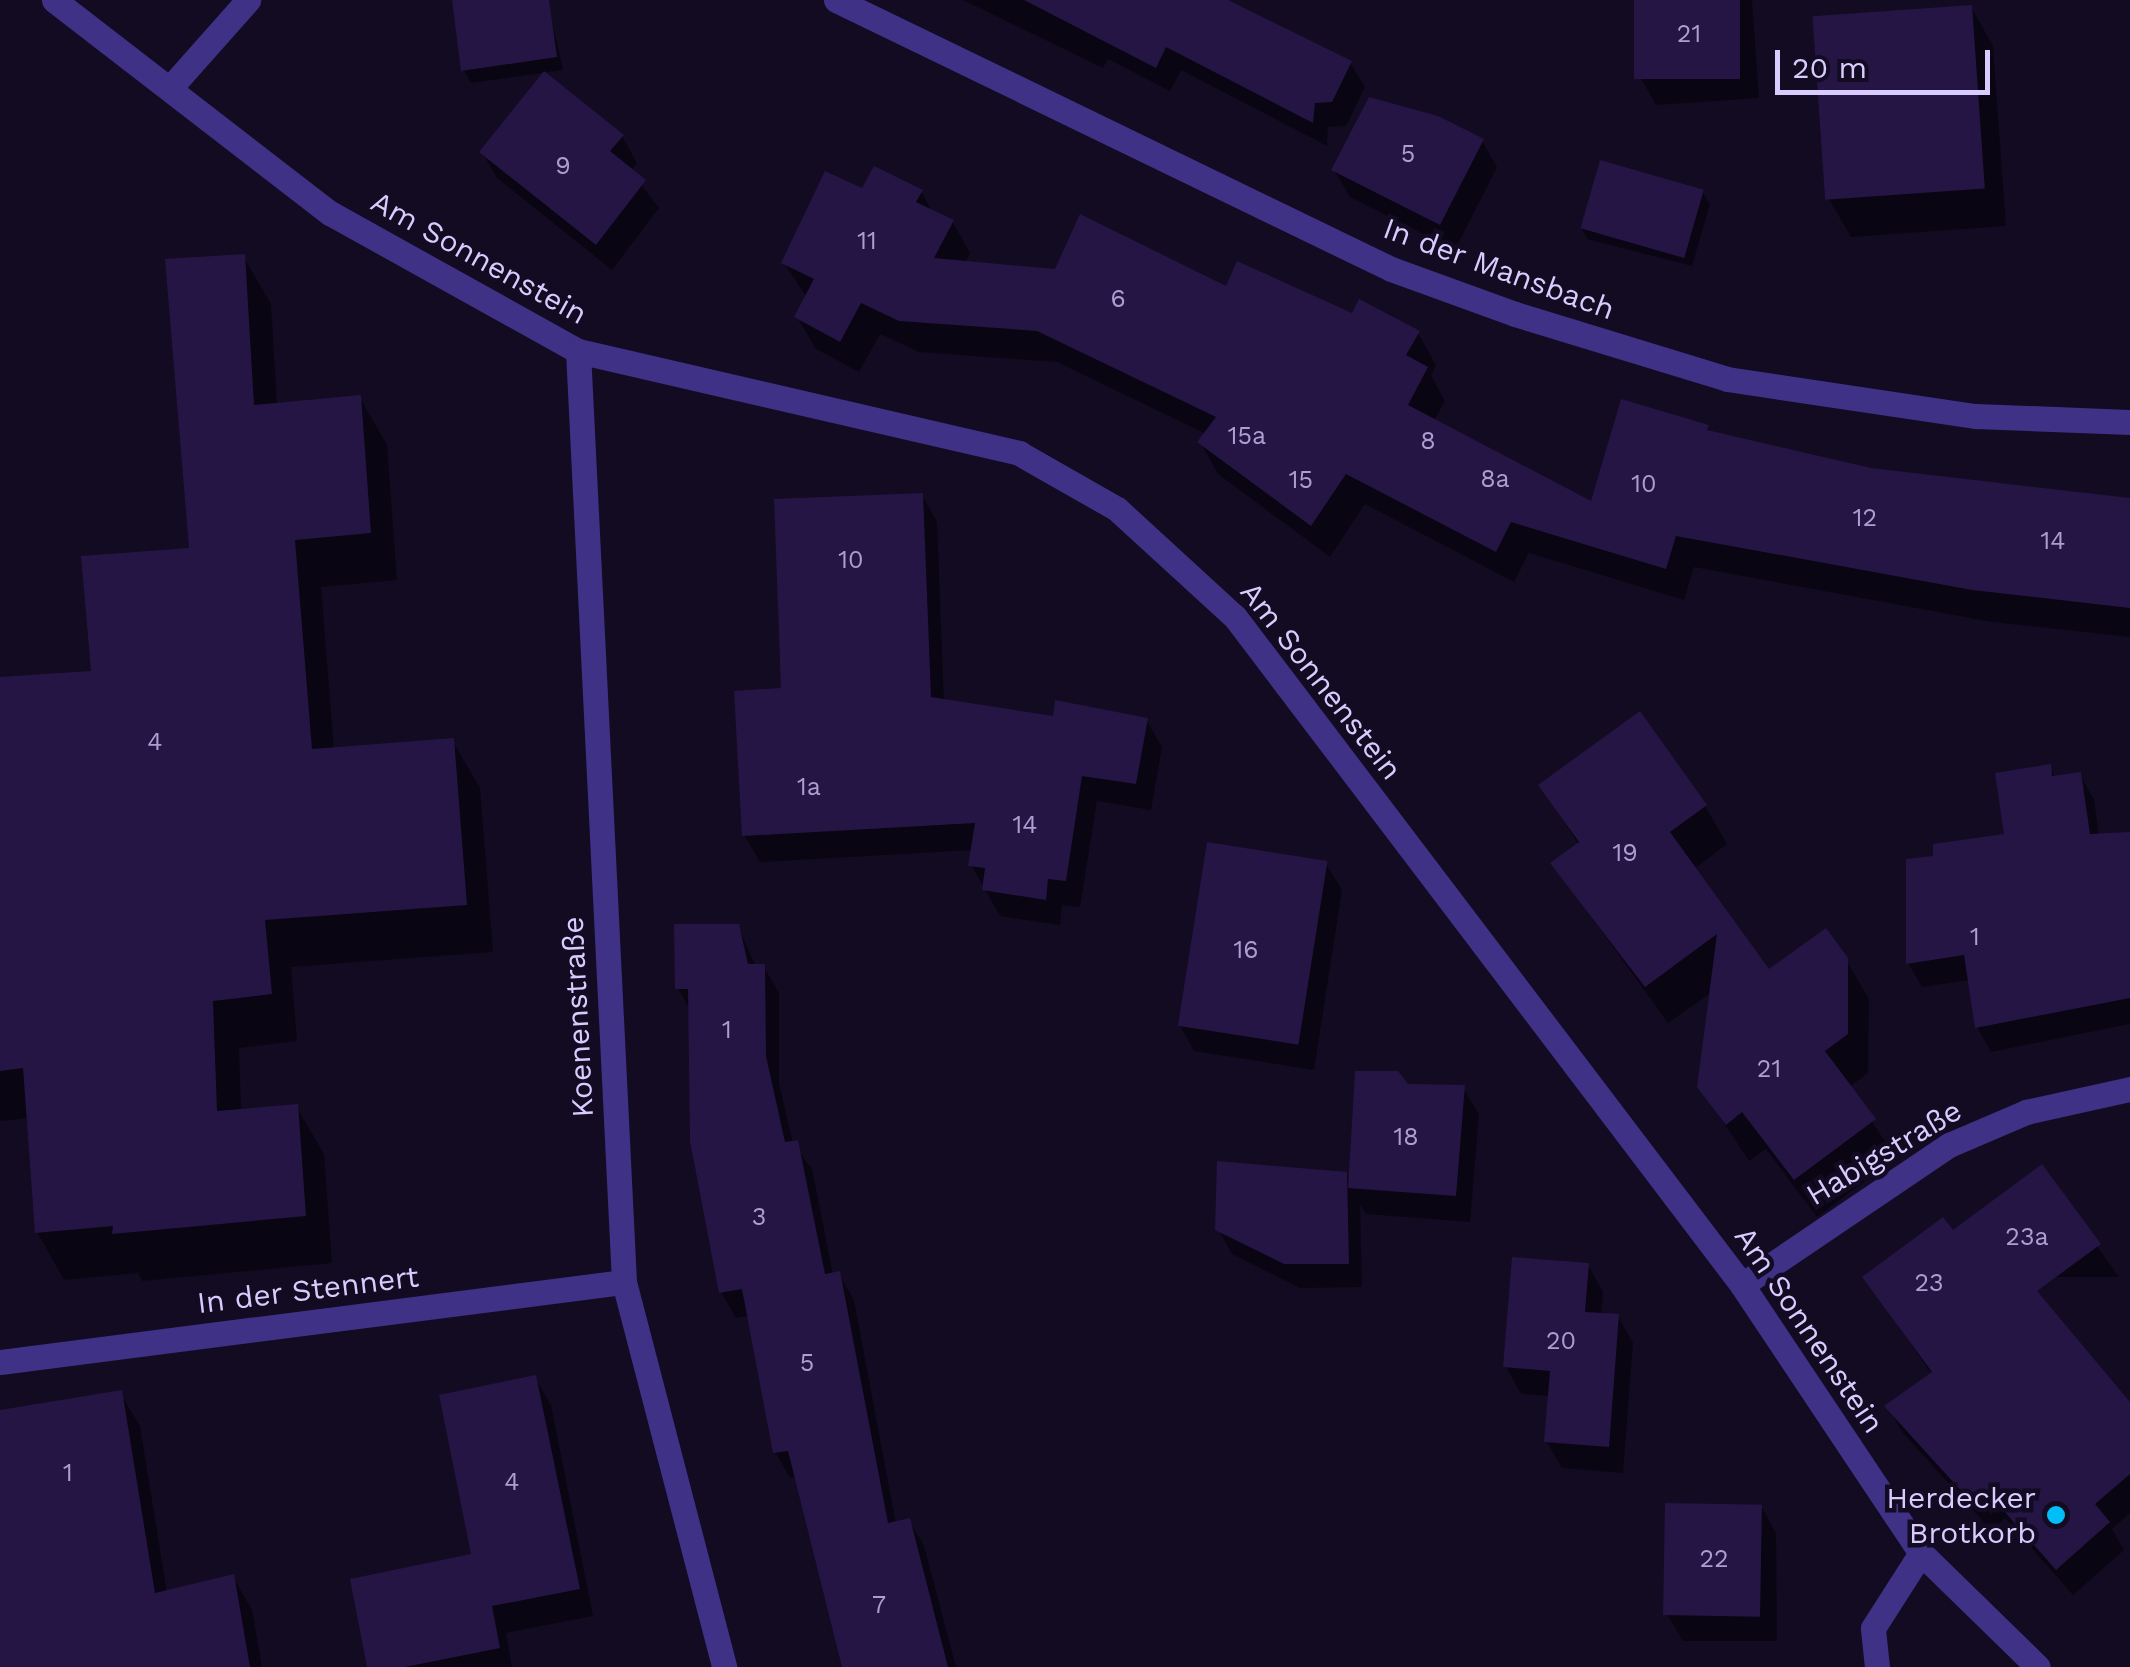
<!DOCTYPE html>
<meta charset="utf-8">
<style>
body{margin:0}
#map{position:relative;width:2130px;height:1667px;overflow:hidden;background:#120b22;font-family:"Work Sans",sans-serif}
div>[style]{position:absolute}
.shadow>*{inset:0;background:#0007}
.building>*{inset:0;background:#251545;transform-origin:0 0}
.street>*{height:25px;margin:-12.5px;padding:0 12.5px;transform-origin:12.5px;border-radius:12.5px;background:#3f3186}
.dots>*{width:28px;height:28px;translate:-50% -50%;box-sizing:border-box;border:5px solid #120b22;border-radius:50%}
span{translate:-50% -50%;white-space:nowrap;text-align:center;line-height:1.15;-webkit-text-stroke:9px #120b22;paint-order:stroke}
.number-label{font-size:25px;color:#ab9ed0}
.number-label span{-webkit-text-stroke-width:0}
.street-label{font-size:30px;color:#d8ccff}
.poi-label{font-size:30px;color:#d8ccff}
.right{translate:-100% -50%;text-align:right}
.scale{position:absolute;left:1775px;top:50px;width:215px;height:45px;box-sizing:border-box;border:5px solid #d8ccff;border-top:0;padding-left:12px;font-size:30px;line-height:35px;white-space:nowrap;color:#d8ccff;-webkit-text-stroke:8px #120b22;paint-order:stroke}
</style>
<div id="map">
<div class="shadow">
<div style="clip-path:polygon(547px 0,563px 70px,471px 83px,464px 70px)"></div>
<div style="clip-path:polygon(963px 0,1224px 0,1350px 63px,1365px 87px,1346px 126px,1328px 127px,1327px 146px,1181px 70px,1170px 91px,1108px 59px,1103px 68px)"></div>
<div style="clip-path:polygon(1646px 0,1752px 0,1759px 98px,1656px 105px,1641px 78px)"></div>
<div style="clip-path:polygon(1971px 7px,1993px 46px,2006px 226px,1851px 237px,1829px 199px)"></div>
<div style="clip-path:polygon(622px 136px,637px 163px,631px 171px,659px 208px,612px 270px,497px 178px,482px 152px)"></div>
<div style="clip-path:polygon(1482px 141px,1497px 167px,1455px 250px,1350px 197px,1334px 170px)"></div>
<div style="clip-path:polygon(921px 191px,933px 213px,952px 221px,970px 253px,965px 263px,1227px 289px,1418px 333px,1436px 365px,1431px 375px,1445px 401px,1434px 421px,1592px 504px,1707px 427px,1711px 434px,1870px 471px,2130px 500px,2130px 637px,1992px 622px,1694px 567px,1684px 600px,1529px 553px,1514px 582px,1365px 504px,1330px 557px,1218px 474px,1200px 442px,1206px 434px,1057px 362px,919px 352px,880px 334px,859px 372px,816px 349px,797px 317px,807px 298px,784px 263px,863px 192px)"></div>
<div style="clip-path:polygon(1702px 191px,1710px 204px,1692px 266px,1587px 239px,1580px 226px)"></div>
<div style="clip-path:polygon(243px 256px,271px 304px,277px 405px,360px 398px,387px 445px,397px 580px,321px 587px,334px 750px,452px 740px,480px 788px,493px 952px,291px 967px,297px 1041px,239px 1048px,241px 1111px,296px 1106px,324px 1154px,332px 1263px,142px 1281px,138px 1273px,64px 1280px,37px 1232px,29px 1118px,0 1121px,0 680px,94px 673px,191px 550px)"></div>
<div style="clip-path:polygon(922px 495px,937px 522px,944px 702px,1055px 719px,1147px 721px,1162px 747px,1151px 810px,1097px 801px,1080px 907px,1062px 905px,1060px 925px,1000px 916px,971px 865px,973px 850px,760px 862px,744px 835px,783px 691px)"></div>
<div style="clip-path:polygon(2049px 767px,2056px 778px,2080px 775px,2094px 799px,2099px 836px,2130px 835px,2130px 1024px,1991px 1052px,1977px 1027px,1970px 980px,1922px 987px,1908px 963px,1936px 858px,2007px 836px)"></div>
<div style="clip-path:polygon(1541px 786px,1705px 806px,1727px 844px,1694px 869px,1768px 973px,1846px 960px,1869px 999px,1868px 1073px,1849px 1087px,1896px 1158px,1817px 1217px,1766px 1149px,1749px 1161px,1699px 1086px,1712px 992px,1668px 1023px,1553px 864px,1579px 845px)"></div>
<div style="clip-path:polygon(1326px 864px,1342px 890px,1314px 1070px,1194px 1051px,1179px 1024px)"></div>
<div style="clip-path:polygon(738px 926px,756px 967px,764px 967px,779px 993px,779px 1084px,793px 1143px,812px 1169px,833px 1275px,839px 1274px,854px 1300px,896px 1524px,909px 1520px,924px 1546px,956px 1667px,846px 1667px,797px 1477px,790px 1478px,775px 1452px,749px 1316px,736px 1318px,721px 1292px,690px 1010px,678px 988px)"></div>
<div style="clip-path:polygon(1407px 1086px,1463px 1088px,1479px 1114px,1470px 1222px,1366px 1214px,1360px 1204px,1362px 1287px,1300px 1288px,1232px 1254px,1218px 1229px,1346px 1174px,1351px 1182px)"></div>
<div style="clip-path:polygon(2041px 1167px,2119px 1277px,2022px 1277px,2130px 1406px,2130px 1513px,2112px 1529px,2124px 1550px,2073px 1595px,2005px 1518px,1991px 1530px,1903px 1433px,1887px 1406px,1932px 1375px,1866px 1278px,1952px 1234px)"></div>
<div style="clip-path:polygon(1588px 1265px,1603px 1292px,1601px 1315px,1618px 1316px,1633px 1343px,1623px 1473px,1562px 1468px,1546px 1441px,1550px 1396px,1521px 1394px,1506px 1367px)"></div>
<div style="clip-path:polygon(535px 1378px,551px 1405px,593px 1616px,506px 1633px,512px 1667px,370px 1667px,474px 1556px)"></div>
<div style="clip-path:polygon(120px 1393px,140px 1426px,167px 1593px,233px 1577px,252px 1610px,262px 1667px,0 1667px,0 1413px)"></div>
<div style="clip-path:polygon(1761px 1506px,1776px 1533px,1777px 1641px,1683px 1641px,1667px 1614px)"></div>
</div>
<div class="building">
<div style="clip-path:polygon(452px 0,549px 0,557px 57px,461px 71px)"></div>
<div style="clip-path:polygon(1024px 0,1228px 0,1352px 61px,1332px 102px,1315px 103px,1313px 123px,1166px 47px,1156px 68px)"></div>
<div style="left:1634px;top:0;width:106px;height:79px"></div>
<div style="left:1972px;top:5px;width:184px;height:160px;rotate:86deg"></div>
<div style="clip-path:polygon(544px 71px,624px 135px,610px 151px,646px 180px,596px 245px,479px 152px)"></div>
<div style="clip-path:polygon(1369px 97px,1438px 116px,1484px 139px,1440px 225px,1331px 170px)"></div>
<div style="left:1600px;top:160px;width:108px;height:71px;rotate:16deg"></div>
<div style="clip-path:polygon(874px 166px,923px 190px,916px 202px,954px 220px,934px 258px,1055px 269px,1080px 214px,1226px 286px,1237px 261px,1352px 313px,1359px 299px,1420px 331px,1406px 355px,1428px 367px,1408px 405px,1591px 501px,1621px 399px,1709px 425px,1707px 430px,1871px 468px,2130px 498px,2130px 608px,1972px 590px,1676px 536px,1666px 569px,1511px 522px,1496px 552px,1346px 474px,1311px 526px,1197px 442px,1216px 417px,1037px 331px,899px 321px,861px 303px,840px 342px,794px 317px,814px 279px,781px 263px,825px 171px,862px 188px)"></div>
<div style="clip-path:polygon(245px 254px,254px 405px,361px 395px,371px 533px,295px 540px,312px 749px,454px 738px,467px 905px,265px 920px,272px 994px,213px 1001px,217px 1111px,298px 1104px,306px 1216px,112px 1234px,113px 1226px,35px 1233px,23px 1068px,0 1071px,0 677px,91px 671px,81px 556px,189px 548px,165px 259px)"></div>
<div style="clip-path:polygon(923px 493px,931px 697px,1053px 716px,1055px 700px,1148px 718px,1136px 784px,1082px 776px,1066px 881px,1048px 879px,1046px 900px,982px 890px,985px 868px,968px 866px,975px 823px,742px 836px,734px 691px,781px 688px,774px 499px)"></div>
<div style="clip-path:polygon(1640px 711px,1707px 805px,1670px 832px,1769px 969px,1826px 928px,1848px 958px,1848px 1034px,1825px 1051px,1876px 1119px,1794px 1180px,1742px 1112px,1726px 1125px,1697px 1087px,1717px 934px,1645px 987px,1550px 863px,1579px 842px,1538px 785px)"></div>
<div style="clip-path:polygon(2051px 764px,2052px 776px,2081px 772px,2090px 834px,2130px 832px,2130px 998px,1975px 1028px,1964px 955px,1906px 964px,1906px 859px,1933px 856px,1933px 844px,2004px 834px,1995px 773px)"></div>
<div style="left:1207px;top:842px;width:122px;height:186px;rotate:9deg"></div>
<div style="clip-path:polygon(674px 924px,739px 924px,748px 964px,765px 964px,766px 1056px,785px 1142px,798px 1140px,825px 1274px,840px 1271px,888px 1523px,910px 1518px,948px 1667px,842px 1667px,788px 1451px,773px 1453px,742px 1289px,719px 1293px,690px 1141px,688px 989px,675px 989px)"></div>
<div style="clip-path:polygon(1355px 1071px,1398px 1071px,1408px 1084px,1465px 1085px,1456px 1196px,1348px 1188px)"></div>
<div style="clip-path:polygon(1217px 1161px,1347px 1172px,1349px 1264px,1284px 1264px,1215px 1230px)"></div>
<div style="clip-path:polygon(2042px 1164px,2101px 1244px,2037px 1291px,2130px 1402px,2130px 1474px,2095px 1504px,2110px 1522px,2056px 1570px,1988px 1493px,1974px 1505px,1884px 1406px,1932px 1372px,1862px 1277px,1943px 1217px,1953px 1230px)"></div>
<div style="clip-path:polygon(1512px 1257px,1589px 1263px,1585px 1312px,1619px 1314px,1609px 1447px,1544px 1442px,1550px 1371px,1503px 1367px)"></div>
<div style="clip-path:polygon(536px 1375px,580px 1589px,492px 1606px,500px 1648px,405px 1667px,367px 1667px,350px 1579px,471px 1554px,439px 1395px)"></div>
<div style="clip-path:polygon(122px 1390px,155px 1593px,234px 1574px,250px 1667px,0 1667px,0 1410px)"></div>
<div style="left:1665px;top:1503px;width:97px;height:112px;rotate:1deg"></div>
</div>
<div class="street">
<div style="left:54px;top:0;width:349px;rotate:37.7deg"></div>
<div style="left:330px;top:213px;width:284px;rotate:29.1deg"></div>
<div style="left:578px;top:351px;width:453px;rotate:13deg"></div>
<div style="left:1019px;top:453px;width:113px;rotate:29.7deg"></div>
<div style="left:1117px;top:509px;width:160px;rotate:42.5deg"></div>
<div style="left:1235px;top:617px;width:839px;rotate:52.8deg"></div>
<div style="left:1742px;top:1285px;width:322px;rotate:56.3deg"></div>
<div style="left:1921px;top:1553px;width:163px;rotate:44.3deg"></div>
<div style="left:836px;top:0;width:617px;rotate:25.86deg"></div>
<div style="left:1391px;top:269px;width:132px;rotate:19.9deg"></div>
<div style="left:1515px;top:314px;width:222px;rotate:17deg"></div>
<div style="left:1727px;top:379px;width:252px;rotate:8.5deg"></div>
<div style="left:1976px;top:416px;width:154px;rotate:2.2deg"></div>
<div style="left:170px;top:88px;width:118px;rotate:-48.4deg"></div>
<div style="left:578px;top:351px;width:932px;rotate:87.17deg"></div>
<div style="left:624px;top:1282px;width:398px;rotate:75.4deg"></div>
<div style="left:1742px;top:1285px;width:250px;rotate:-34.1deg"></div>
<div style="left:1949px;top:1145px;width:84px;rotate:-23.2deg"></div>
<div style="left:2026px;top:1112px;width:107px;rotate:-12.5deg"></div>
<div style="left:0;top:1362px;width:629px;rotate:-7.31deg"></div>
<div style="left:1877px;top:1667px;width:39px;rotate:-96deg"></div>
<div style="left:1873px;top:1628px;width:89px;rotate:-57.4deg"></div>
</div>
<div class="dots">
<div style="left:2056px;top:1515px;background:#00bef7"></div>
</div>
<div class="number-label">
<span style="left:1689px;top:34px">21</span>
<span style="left:1408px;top:154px">5</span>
<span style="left:563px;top:166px">9</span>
<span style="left:867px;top:241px">11</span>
<span style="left:1118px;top:299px">6</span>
<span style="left:1247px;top:436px">15a</span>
<span style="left:1428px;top:441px">8</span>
<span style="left:1495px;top:479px">8a</span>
<span style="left:1301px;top:480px">15</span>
<span style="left:1644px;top:484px">10</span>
<span style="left:1865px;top:518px">12</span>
<span style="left:2053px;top:541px">14</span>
<span style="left:851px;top:560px">10</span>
<span style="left:155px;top:742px">4</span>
<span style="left:809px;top:787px">1a</span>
<span style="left:1025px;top:825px">14</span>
<span style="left:1625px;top:853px">19</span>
<span style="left:1975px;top:937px">1</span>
<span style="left:1246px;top:950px">16</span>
<span style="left:727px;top:1030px">1</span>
<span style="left:1769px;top:1069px">21</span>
<span style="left:1406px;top:1137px">18</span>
<span style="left:759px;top:1217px">3</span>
<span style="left:2027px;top:1237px">23a</span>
<span style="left:1929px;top:1283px">23</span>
<span style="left:1561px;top:1341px">20</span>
<span style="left:807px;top:1363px">5</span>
<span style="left:68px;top:1473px">1</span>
<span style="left:512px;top:1482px">4</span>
<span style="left:1714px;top:1559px">22</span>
<span style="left:879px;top:1605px">7</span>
</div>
<div class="street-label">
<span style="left:479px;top:258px;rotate:29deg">Am Sonnenstein</span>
<span style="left:1499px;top:269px;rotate:20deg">In der Mansbach</span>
<span style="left:1321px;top:681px;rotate:52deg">Am Sonnenstein</span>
<span style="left:578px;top:1017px;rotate:-93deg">Koenenstraße</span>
<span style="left:1884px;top:1153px;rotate:-31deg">Habigstraße</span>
<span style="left:308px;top:1290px;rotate:-7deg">In der Stennert</span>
<span style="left:1809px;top:1330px;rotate:56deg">Am Sonnenstein</span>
</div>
<div class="poi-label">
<span class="right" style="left:2036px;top:1515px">Herdecker<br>Brotkorb</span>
</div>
<div class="scale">20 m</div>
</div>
